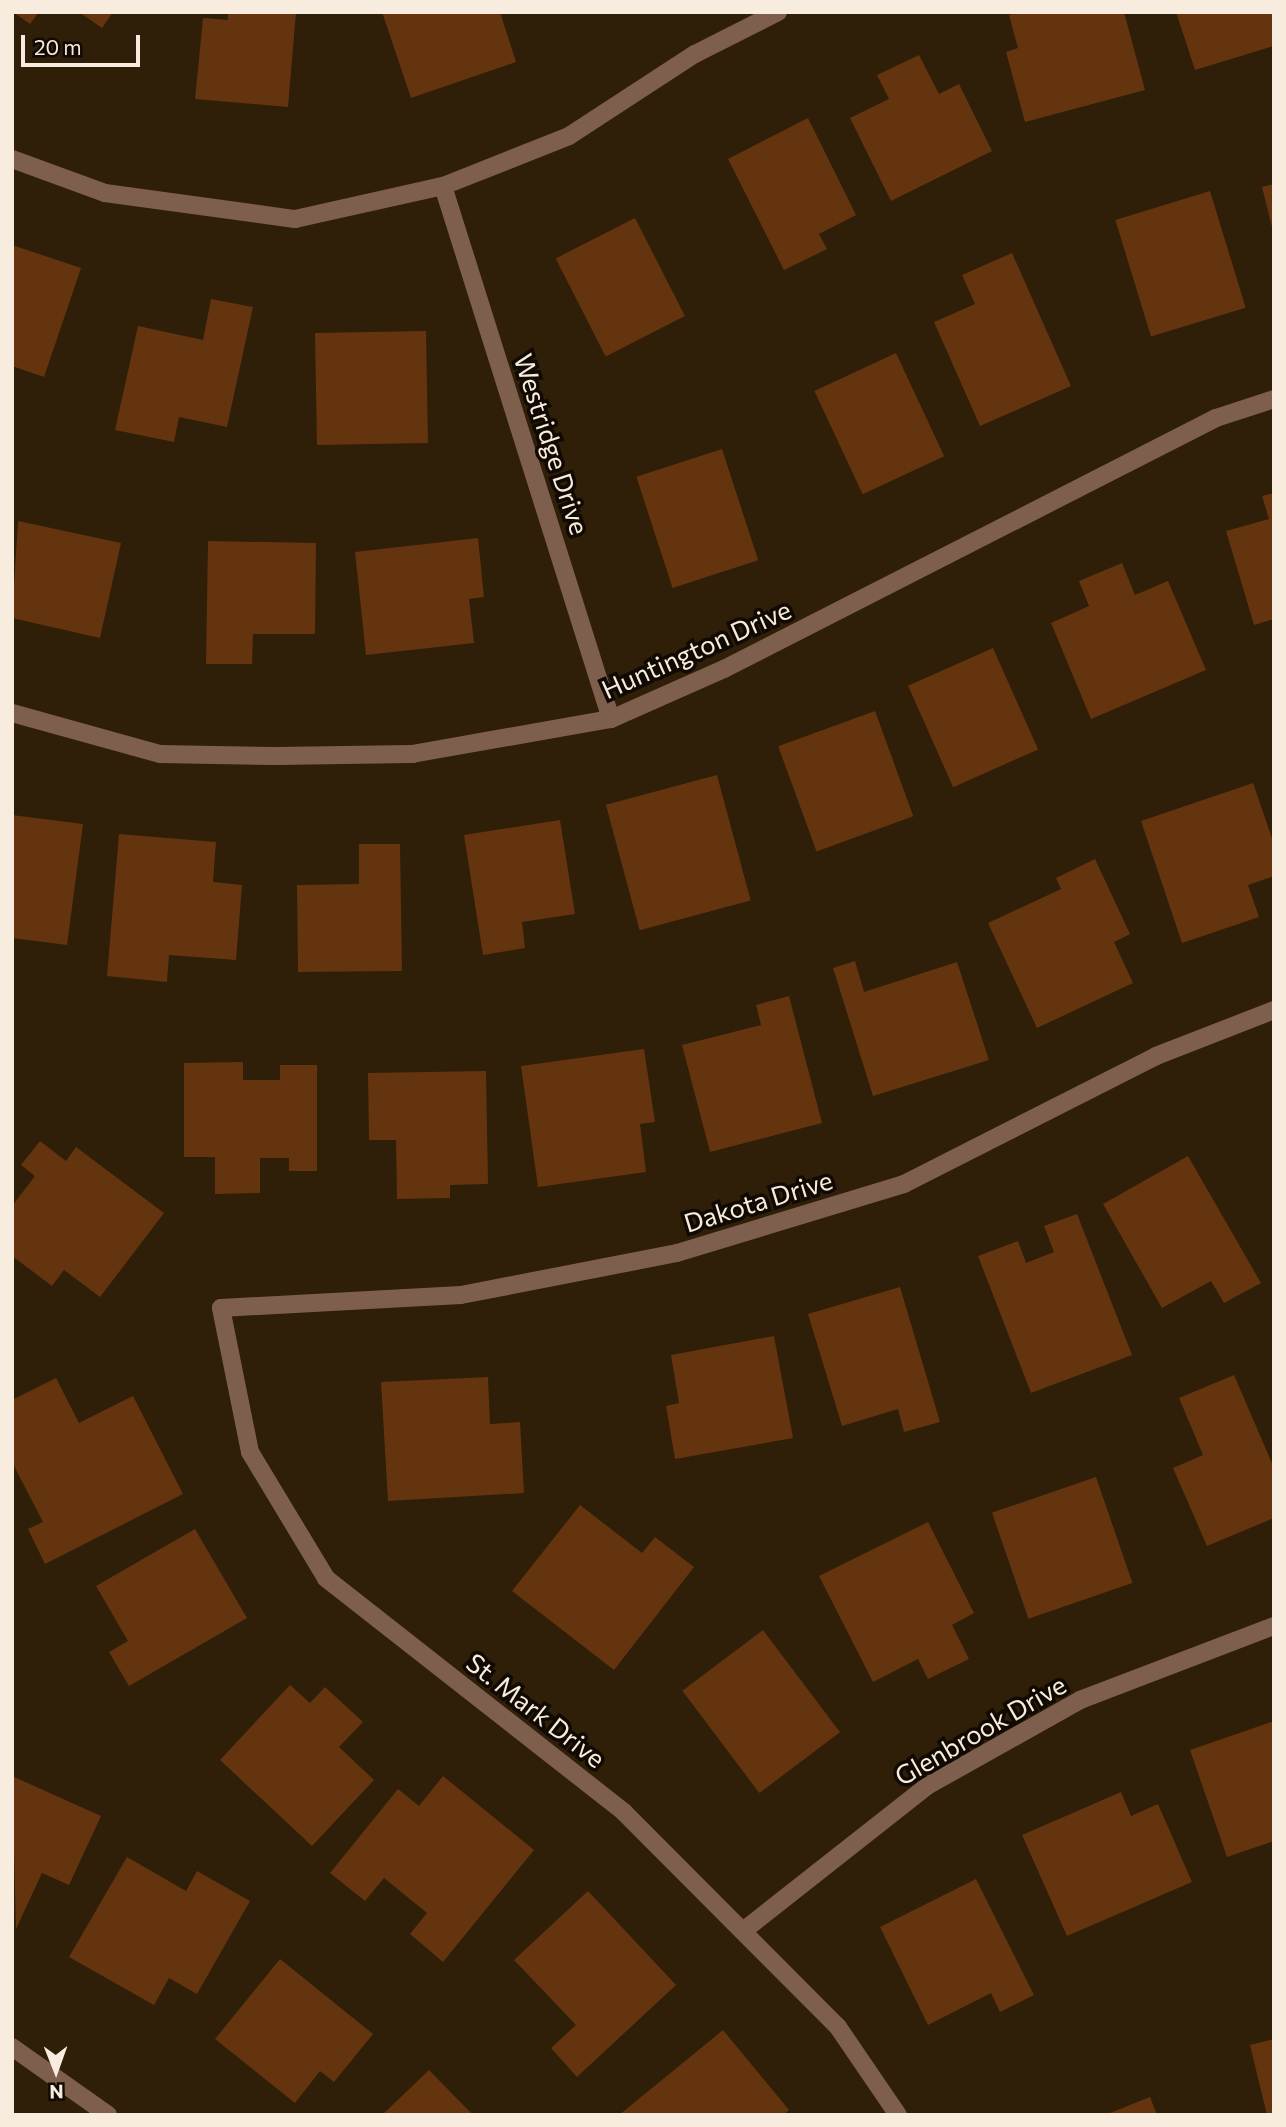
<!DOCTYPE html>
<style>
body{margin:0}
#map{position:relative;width:1286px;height:2127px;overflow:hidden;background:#2f1e08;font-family:Commissioner,sans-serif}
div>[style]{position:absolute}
.building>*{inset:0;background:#64340e;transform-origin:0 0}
.minor>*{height:18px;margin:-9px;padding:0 9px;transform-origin:9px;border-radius:9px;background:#7e5f4e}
span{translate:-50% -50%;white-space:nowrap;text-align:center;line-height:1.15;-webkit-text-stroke:7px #110a03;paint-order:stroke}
.street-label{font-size:26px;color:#f8ecde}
.frame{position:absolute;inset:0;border:14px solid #f8ecde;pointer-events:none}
.north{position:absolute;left:21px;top:2036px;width:70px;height:70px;-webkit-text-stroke:5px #110a03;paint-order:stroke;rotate:179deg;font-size:19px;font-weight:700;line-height:28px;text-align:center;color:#f8ecde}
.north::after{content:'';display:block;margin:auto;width:24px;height:32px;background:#f8ecde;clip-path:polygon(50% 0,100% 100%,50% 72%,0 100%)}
.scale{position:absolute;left:21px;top:35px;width:119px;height:32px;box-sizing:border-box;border:4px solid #f8ecde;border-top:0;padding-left:9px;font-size:21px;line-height:24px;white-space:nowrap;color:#f8ecde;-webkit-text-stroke:5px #110a03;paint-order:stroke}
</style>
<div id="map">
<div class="building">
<div style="clip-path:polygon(13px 12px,39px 12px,30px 24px)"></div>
<div style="clip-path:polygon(79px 12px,113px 12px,102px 28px)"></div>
<div style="clip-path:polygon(228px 12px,296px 12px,288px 107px,195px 99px,203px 18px,228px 20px)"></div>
<div style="clip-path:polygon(382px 12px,500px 12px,516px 62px,411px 98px)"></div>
<div style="clip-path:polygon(1019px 12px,1124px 12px,1145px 90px,1025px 122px,1006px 52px,1018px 48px,1009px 15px)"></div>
<div style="clip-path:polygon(1176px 12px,1274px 12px,1274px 46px,1195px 70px)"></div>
<div style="clip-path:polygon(919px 55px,939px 94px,959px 84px,992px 151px,891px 201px,850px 118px,889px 99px,877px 75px)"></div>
<div style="clip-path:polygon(808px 118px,856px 215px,819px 234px,827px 249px,784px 270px,728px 159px)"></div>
<div style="clip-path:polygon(1274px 184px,1274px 231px,1273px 231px,1262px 187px)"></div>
<div style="left:1210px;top:191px;width:122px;height:99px;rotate:73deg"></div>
<div style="left:635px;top:218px;width:110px;height:89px;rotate:63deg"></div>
<div style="clip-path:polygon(12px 245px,81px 268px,44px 377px,12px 366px)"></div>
<div style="clip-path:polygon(1012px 253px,1071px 386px,980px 426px,934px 322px,975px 304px,962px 275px)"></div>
<div style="clip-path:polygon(211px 299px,253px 307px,227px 427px,179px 417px,174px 442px,115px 430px,138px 326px,203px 340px)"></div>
<div style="left:426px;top:331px;width:112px;height:111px;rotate:89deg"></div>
<div style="left:896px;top:353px;width:114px;height:90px;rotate:65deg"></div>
<div style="left:722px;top:449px;width:117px;height:90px;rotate:72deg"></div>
<div style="clip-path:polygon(1274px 493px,1274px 619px,1254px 625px,1226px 531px,1269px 519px,1262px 496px)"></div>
<div style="clip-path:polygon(18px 521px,121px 543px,100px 638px,12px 618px)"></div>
<div style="clip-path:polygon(478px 538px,484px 597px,469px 599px,474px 643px,366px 655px,355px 552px)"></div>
<div style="clip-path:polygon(208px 541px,316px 543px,315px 634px,253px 634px,252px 664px,206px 664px)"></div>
<div style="clip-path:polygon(1122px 563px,1135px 595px,1168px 581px,1206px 670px,1091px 719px,1051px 623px,1089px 606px,1079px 581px)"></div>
<div style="left:993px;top:648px;width:111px;height:93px;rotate:66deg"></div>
<div style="left:875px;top:711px;width:112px;height:103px;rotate:70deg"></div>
<div style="left:717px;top:775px;width:130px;height:115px;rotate:75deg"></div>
<div style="clip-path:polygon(1253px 783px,1274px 844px,1274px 876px,1248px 885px,1259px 917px,1182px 943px,1141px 821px)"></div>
<div style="clip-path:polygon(12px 815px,83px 824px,67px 945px,12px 938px)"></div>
<div style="clip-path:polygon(560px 820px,575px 914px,522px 922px,525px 948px,483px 955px,464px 835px)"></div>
<div style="clip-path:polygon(119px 834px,216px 842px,213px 882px,242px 885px,236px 960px,169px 955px,167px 982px,107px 976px)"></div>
<div style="clip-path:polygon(359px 844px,400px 844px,402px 971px,298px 972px,297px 885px,359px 884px)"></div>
<div style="clip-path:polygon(1095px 859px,1130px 934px,1114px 942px,1133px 983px,1037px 1028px,988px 923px,1061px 889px,1056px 878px)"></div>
<div style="clip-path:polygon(855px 961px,864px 992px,957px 962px,989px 1060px,873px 1096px,833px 968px)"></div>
<div style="clip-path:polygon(789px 996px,822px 1123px,710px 1152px,682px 1045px,761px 1025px,756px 1005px)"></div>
<div style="clip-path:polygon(644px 1049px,655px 1122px,640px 1124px,646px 1172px,538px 1187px,521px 1066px)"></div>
<div style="clip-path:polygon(243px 1062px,243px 1080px,280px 1080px,280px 1065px,317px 1065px,317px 1171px,289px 1171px,289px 1158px,260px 1158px,260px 1193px,215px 1194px,215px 1157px,184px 1157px,184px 1063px)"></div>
<div style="clip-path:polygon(486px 1071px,488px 1184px,450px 1185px,450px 1198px,397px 1199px,396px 1140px,369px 1140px,368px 1073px)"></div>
<div style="clip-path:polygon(40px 1141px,66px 1161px,76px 1147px,164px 1213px,100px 1297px,64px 1270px,52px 1286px,12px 1256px,12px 1206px,35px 1176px,21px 1165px)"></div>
<div style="clip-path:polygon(1188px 1156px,1261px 1283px,1224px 1303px,1211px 1281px,1162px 1308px,1103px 1204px)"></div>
<div style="clip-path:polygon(1077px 1214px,1132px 1355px,1031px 1393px,978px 1256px,1018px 1241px,1026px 1263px,1054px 1252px,1044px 1226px)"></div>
<div style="clip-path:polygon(900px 1287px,940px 1422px,904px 1432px,898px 1409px,842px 1426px,808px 1314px)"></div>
<div style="clip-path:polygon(774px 1336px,793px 1438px,675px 1459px,666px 1406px,679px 1403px,671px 1355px)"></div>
<div style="clip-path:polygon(1234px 1375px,1274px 1468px,1274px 1518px,1207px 1546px,1173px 1468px,1203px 1455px,1179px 1398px)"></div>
<div style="clip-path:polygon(488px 1377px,490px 1424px,520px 1422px,524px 1493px,388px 1501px,381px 1382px)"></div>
<div style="clip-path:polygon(56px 1378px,79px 1423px,133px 1396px,183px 1494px,45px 1564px,28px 1529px,43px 1522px,12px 1462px,12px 1400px)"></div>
<div style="left:1096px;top:1477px;width:112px;height:110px;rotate:71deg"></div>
<div style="clip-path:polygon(580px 1505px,642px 1553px,655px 1537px,694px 1567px,614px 1670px,512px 1591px)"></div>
<div style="clip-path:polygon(928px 1522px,974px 1613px,952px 1625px,969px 1659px,928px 1679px,918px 1659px,873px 1682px,819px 1576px)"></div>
<div style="clip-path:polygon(195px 1529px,247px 1618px,129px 1686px,109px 1652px,128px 1641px,96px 1586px)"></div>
<div style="left:763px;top:1630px;width:128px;height:101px;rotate:53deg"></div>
<div style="clip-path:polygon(290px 1685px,310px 1703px,325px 1687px,363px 1722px,339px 1747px,374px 1780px,312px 1846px,220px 1760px)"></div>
<div style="clip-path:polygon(1274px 1721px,1274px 1841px,1227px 1857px,1190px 1750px)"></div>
<div style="clip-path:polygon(12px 1776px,101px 1816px,69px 1885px,42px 1873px,16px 1929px)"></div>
<div style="clip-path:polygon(443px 1776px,534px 1850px,443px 1962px,410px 1934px,427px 1913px,384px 1878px,365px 1901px,330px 1873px,398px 1789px,419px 1806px)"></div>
<div style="clip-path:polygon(1121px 1792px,1131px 1816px,1158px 1804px,1192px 1882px,1067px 1936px,1022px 1835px)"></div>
<div style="clip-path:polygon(127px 1857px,186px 1891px,197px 1871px,250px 1901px,197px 1994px,169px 1978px,154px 2005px,69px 1957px)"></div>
<div style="clip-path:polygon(976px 1879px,1034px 1995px,1000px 2012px,991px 1993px,928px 2025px,880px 1927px)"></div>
<div style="clip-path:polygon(588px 1891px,676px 1985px,577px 2077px,551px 2048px,576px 2025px,514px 1960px)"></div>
<div style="clip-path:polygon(280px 1959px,373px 2034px,334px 2082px,320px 2071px,295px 2103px,215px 2039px)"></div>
<div style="clip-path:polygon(723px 2030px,789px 2110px,783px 2115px,619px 2115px)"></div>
<div style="clip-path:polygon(1274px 2039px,1274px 2115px,1267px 2115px,1250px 2045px)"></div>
<div style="clip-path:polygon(429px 2070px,473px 2115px,382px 2115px)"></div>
<div style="clip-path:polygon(1150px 2097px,1157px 2115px,1105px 2115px)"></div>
</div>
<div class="minor">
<div style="left:12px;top:159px;width:99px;rotate:20.1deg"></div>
<div style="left:105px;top:193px;width:192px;rotate:7.8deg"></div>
<div style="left:295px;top:219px;width:152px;rotate:-12.6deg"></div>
<div style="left:443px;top:186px;width:136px;rotate:-21.6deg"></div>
<div style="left:569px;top:136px;width:150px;rotate:-33.1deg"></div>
<div style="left:695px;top:54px;width:93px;rotate:-26.8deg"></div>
<div style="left:443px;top:186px;width:559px;rotate:72.51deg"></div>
<div style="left:12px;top:713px;width:154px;rotate:15.5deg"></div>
<div style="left:160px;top:754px;width:116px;rotate:1deg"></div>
<div style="left:276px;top:756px;width:136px;rotate:-0.8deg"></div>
<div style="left:412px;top:754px;width:202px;rotate:-10deg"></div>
<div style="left:611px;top:719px;width:124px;rotate:-23.9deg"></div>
<div style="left:724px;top:669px;width:552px;rotate:-27.03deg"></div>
<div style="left:1216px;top:418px;width:61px;rotate:-18.1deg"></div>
<div style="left:743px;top:1931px;width:234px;rotate:-38.2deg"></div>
<div style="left:927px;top:1786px;width:176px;rotate:-29.3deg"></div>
<div style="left:1080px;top:1700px;width:208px;rotate:-20.9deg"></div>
<div style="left:12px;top:2047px;width:118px;rotate:35.3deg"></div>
<div style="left:898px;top:2115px;width:107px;rotate:-124.3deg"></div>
<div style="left:838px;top:2027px;width:303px;rotate:-134.9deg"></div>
<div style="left:624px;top:1812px;width:379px;rotate:-141.9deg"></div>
<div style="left:326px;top:1578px;width:147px;rotate:-121.1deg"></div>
<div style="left:250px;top:1452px;width:147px;rotate:-101.4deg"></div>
<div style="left:221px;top:1308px;width:240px;rotate:-3.1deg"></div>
<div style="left:461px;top:1295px;width:220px;rotate:-11deg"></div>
<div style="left:677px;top:1253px;width:237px;rotate:-16.9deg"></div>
<div style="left:904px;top:1184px;width:283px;rotate:-26.9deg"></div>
<div style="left:1156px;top:1056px;width:127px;rotate:-21.3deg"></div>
</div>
<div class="street-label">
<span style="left:552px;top:444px;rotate:72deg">Westridge Drive</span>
<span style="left:696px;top:649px;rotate:-24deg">Huntington Drive</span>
<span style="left:758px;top:1201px;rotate:-17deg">Dakota Drive</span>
<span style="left:536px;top:1710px;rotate:38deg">St. Mark Drive</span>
<span style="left:980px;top:1730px;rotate:-30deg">Glenbrook Drive</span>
</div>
<div class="frame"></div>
<div class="north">N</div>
<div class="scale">20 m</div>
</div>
